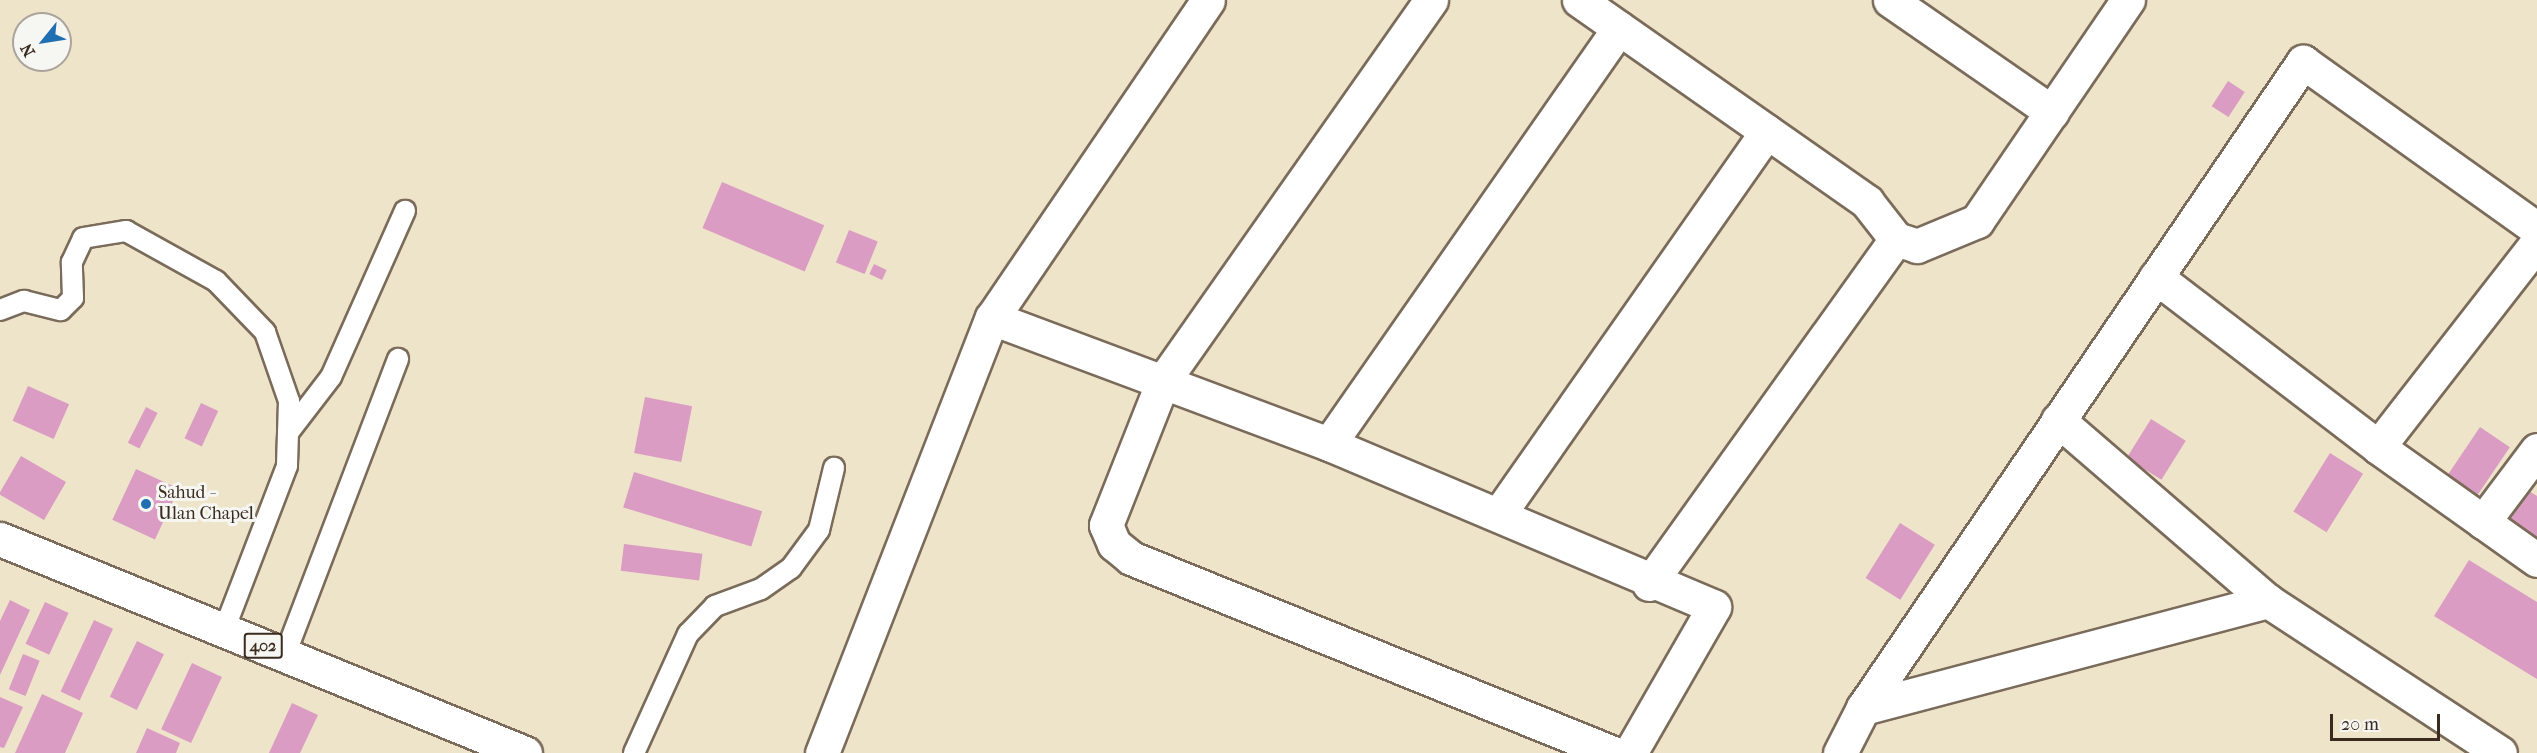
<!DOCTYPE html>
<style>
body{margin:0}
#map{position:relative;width:2537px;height:753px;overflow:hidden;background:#eee4c9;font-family:"IM FELL French Canon",serif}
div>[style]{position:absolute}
.building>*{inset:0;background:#da9cc2;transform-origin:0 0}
.roads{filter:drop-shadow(2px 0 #7a6b5a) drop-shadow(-2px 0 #7a6b5a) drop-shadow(0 2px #7a6b5a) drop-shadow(0 -2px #7a6b5a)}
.service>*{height:20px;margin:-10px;padding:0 10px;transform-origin:10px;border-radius:10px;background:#fff}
.minor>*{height:33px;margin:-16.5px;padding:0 16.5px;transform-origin:16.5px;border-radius:16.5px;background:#fff}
.primary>*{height:33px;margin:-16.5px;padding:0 16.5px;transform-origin:16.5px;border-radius:16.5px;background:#fff}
.dots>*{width:16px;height:16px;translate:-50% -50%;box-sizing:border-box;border:3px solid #f6f6f2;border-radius:50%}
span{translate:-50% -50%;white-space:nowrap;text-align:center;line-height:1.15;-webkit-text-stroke:6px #f6f6f2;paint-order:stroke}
.shield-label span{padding:2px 4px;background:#f6f6f2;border:2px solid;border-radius:4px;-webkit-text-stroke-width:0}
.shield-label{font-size:16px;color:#3b2a1e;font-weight:700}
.poi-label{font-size:18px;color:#3b2a1e}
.left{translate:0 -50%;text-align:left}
.north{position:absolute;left:12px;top:12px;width:60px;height:60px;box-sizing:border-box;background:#f6f6f2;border:2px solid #aba49d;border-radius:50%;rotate:240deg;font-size:16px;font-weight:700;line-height:24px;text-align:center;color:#3b2a1e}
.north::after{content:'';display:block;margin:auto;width:21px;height:27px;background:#1f6fb2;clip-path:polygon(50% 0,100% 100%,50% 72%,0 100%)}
.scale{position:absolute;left:2330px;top:714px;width:110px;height:27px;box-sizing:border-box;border:3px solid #3b2a1e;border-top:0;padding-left:8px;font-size:18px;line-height:21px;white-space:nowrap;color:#3b2a1e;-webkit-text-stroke:4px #f6f6f2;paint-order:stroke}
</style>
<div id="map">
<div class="building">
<div style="left:2228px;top:81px;width:20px;height:30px;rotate:33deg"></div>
<div style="left:722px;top:182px;width:111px;height:50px;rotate:23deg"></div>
<div style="left:849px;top:230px;width:31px;height:35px;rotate:22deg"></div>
<div style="left:874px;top:264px;width:14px;height:11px;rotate:25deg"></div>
<div style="left:28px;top:386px;width:45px;height:38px;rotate:24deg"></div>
<div style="left:645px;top:397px;width:48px;height:57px;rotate:11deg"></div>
<div style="left:201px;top:403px;width:19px;height:39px;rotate:25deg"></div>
<div style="left:146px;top:407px;width:13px;height:40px;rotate:27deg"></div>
<div style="left:2151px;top:419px;width:41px;height:46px;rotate:32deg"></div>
<div style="left:2480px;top:427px;width:36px;height:65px;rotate:34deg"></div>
<div style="left:2330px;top:453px;width:39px;height:69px;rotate:32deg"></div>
<div style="left:21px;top:456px;width:52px;height:44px;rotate:30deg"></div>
<div style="left:136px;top:469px;width:47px;height:56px;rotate:25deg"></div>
<div style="left:634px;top:472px;width:134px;height:37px;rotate:17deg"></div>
<div style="clip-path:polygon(2524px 488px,2537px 496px,2537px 550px,2500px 526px)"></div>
<div style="left:1900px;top:523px;width:41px;height:65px;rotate:32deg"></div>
<div style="left:624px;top:544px;width:79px;height:27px;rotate:7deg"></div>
<div style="clip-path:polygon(2469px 560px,2537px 602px,2537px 679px,2434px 616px)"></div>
<div style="clip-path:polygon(10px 600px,30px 610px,0 675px,0 621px)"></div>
<div style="left:45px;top:602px;width:26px;height:46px;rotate:25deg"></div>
<div style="left:94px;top:620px;width:21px;height:79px;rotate:25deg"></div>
<div style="left:137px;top:641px;width:30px;height:62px;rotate:26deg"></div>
<div style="left:23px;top:654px;width:18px;height:38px;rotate:22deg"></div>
<div style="left:192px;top:663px;width:33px;height:73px;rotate:25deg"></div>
<div style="clip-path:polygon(42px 694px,83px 713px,65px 753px,15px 753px)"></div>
<div style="clip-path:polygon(0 697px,23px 707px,4px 748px,0 747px)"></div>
<div style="clip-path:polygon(292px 703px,318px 715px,300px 753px,269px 753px)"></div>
<div style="clip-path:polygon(147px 728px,180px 743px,176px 753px,136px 753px)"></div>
</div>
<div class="roads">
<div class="service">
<div style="left:0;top:310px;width:26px;rotate:-21deg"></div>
<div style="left:24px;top:301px;width:38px;rotate:14deg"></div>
<div style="left:61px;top:310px;width:17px;rotate:-45deg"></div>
<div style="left:73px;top:298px;width:36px;rotate:-92deg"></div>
<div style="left:72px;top:262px;width:26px;rotate:-65deg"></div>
<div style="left:83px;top:238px;width:44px;rotate:-9.2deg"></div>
<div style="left:126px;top:231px;width:103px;rotate:29.1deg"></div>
<div style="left:216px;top:281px;width:71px;rotate:46.1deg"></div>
<div style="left:265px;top:332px;width:73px;rotate:70.8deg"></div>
<div style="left:289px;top:401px;width:65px;rotate:91.8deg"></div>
<div style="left:287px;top:466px;width:176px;rotate:111deg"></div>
<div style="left:288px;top:433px;width:71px;rotate:-52.5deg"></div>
<div style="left:331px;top:377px;width:182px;rotate:-66deg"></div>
<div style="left:285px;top:655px;width:317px;rotate:-69.1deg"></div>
<div style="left:634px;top:753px;width:131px;rotate:-65.6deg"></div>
<div style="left:688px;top:634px;width:39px;rotate:-46deg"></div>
<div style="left:715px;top:606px;width:49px;rotate:-20.3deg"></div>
<div style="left:761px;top:589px;width:37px;rotate:-35deg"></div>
<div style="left:791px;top:568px;width:47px;rotate:-53.6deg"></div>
<div style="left:819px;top:530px;width:64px;rotate:-76.4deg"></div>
</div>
<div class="minor">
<div style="left:1431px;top:0;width:466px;rotate:125.1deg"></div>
<div style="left:1163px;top:381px;width:155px;rotate:111.6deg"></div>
<div style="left:1106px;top:525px;width:21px;rotate:67deg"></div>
<div style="left:1114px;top:544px;width:22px;rotate:39deg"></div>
<div style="left:1131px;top:558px;width:520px;rotate:22.03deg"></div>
<div style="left:1579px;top:0;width:352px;rotate:35deg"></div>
<div style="left:1867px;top:202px;width:47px;rotate:51.9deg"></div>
<div style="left:1890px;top:0;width:197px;rotate:34.7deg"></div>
<div style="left:2156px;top:277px;width:280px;rotate:37.4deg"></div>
<div style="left:2378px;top:447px;width:195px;rotate:35.4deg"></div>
<div style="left:992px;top:318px;width:360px;rotate:20.5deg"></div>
<div style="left:1329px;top:444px;width:418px;rotate:22.9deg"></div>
<div style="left:1714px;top:607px;width:168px;rotate:119.9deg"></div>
<div style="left:2058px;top:420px;width:277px;rotate:40.8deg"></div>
<div style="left:2268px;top:601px;width:277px;rotate:33.2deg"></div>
<div style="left:1329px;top:444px;width:507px;rotate:-55.12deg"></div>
<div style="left:2378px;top:447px;width:259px;rotate:-52.1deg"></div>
<div style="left:1499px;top:514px;width:467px;rotate:-55deg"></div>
<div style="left:2483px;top:522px;width:90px;rotate:-53.1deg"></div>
<div style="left:1649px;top:584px;width:424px;rotate:-54.4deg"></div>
<div style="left:1896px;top:239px;width:22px;rotate:18deg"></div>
<div style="left:1917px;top:246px;width:65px;rotate:-22.6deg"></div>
<div style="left:1977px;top:221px;width:268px;rotate:-55.7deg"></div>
<div style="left:1863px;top:708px;width:419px;rotate:-14.8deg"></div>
<div style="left:822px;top:753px;width:467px;rotate:-68.7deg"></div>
<div style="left:992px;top:318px;width:384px;rotate:-55.8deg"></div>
<div style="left:1840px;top:753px;width:51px;rotate:-62.9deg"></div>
<div style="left:1863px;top:708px;width:782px;rotate:-55.74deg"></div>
<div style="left:2303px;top:62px;width:287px;rotate:35.5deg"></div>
</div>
<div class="primary">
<div style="left:0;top:539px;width:567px;rotate:22.18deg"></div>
</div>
</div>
<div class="dots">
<div style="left:146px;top:504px;background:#1f6fb2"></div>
</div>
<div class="shield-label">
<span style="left:263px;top:646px">402</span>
</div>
<div class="poi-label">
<span class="left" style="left:158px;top:504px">Sahud -<br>Ulan Chapel</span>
</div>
<div class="north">N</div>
<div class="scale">20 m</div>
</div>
